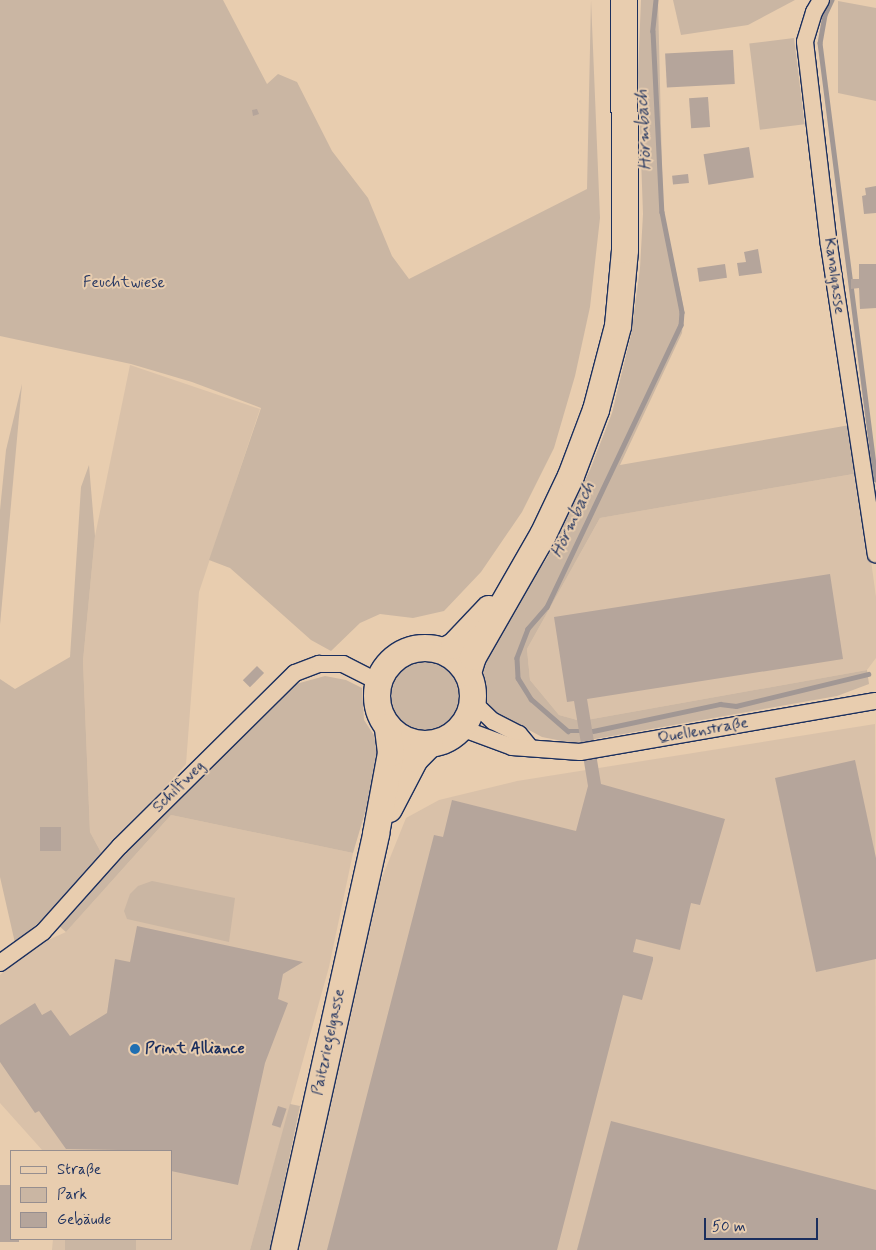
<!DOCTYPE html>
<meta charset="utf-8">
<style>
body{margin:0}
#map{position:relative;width:876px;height:1250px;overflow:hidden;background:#e8cdaf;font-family:Mynerve,sans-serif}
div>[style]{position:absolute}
.built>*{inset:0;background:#d9c1a9}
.green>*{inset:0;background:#cab6a3;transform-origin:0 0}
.round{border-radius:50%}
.stream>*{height:4.5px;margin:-2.25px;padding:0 2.25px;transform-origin:2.25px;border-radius:2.25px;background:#a19794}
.building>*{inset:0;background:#b5a59b;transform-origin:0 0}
.roads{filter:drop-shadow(1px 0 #1b2f5e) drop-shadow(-1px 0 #1b2f5e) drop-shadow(0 1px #1b2f5e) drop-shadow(0 -1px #1b2f5e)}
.street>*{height:16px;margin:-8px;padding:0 8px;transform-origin:8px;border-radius:8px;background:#e8cdaf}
.primary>*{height:26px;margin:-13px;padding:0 13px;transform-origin:13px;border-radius:13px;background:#e8cdaf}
.primary>.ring{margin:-13px;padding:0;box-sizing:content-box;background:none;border:26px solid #e8cdaf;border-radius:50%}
.dots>*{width:14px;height:14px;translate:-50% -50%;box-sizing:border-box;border:2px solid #e8cdaf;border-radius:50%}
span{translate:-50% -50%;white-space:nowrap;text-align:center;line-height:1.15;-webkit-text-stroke:4px #e8cdaf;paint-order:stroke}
.street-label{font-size:16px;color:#1b2f5e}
.park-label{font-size:16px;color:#2c3c65}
.poi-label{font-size:16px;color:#1b2f5e;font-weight:700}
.left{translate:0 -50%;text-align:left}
.water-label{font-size:18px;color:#2f3f66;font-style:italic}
.legend{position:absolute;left:10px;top:1150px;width:162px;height:90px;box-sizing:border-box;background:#e8cdaf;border:1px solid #968e8f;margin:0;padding:6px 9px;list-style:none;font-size:15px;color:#1b2f5e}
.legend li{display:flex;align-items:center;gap:10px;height:25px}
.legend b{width:25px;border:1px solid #968e8f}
.scale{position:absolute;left:704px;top:1218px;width:114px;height:22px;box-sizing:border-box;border:2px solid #1b2f5e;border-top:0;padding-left:6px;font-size:15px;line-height:18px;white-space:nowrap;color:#1b2f5e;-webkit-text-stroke:4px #e8cdaf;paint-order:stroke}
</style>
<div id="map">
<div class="built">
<div style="clip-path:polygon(130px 365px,260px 409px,199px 592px,186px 764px,103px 856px,90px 832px,83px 661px,95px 536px)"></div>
<div style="clip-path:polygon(859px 473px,876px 597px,876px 658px,867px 670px,581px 721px,559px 715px,530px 680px,527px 649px,600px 518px)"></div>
<div style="clip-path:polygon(875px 724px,876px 1250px,293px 1250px,356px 966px,377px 890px,406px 818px,439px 800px,517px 781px)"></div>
<div style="clip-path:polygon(171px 815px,353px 853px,329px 967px,250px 1250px,52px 1250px,53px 1239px,171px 1239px,171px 1151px,43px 1151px,0 1103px,0 975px,37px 945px,66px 932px)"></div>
</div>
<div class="green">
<div style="clip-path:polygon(0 0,223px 0,267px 84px,278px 74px,297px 82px,332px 151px,368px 198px,392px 256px,409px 279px,587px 189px,591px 0,600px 218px,590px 307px,575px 376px,554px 448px,522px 512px,481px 572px,444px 611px,413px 618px,380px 614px,360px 623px,331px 651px,311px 640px,230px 568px,209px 560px,261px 408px,192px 382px,131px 364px,0 336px)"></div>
<div style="clip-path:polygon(641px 0,658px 0,663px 211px,684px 309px,682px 333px,620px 465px,850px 425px,859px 473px,600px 518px,527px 649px,530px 680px,559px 715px,581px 721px,867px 670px,869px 684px,837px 696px,572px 743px,542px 737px,497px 713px,486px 701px,482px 670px,487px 645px,547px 558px,590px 470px,612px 413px,631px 335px,640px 268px,643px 214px,638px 73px)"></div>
<div style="clip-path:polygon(673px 0,795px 0,748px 25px,681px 35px)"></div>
<div style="clip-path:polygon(838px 1px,876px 8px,876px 101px,838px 93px)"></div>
<div style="left:794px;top:38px;width:87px;height:45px;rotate:83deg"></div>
<div style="clip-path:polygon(22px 384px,0 625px,0 510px,6px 450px)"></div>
<div style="clip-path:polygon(89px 465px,95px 536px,83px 661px,90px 832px,103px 856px,73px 893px,15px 943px,0 877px,0 679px,15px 689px,70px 657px,81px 487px)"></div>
<div class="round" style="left:387px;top:659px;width:76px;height:76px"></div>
<div style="clip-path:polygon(325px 676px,346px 680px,362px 688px,364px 720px,379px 743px,380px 762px,353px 853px,171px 815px,66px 932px,59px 926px,195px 775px,285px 687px)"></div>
<div style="clip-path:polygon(152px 881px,235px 898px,229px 942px,127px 919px,124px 911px,130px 894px,138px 886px)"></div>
<div style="clip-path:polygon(290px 1104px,300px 1106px,270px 1250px,250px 1250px)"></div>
<div style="left:65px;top:1239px;width:71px;height:11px"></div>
</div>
<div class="stream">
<div style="left:656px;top:0;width:31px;rotate:96deg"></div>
<div style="left:653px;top:31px;width:181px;rotate:87.2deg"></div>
<div style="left:662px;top:212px;width:102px;rotate:78.7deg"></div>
<div style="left:682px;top:312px;width:13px;rotate:94deg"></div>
<div style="left:681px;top:325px;width:312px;rotate:115.4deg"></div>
<div style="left:547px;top:607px;width:29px;rotate:131deg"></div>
<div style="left:528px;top:629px;width:31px;rotate:111deg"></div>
<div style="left:517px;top:658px;width:20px;rotate:87deg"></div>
<div style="left:518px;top:678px;width:25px;rotate:58deg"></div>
<div style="left:531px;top:699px;width:49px;rotate:40.9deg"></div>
<div style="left:568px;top:731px;width:25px"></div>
<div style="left:593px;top:731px;width:130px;rotate:-12deg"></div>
<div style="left:720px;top:704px;width:16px;rotate:7deg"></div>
<div style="left:736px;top:706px;width:136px;rotate:-13.6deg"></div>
<div style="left:832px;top:0;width:17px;rotate:115deg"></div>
<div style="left:825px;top:15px;width:28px;rotate:100deg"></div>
<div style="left:820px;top:43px;width:440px;rotate:82.7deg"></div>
</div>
<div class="building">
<div style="left:733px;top:50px;width:34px;height:68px;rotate:87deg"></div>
<div style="left:708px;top:97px;width:30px;height:19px;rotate:86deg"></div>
<div style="clip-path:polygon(257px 109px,259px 114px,253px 116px,252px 110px)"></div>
<div style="left:749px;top:147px;width:31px;height:46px;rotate:81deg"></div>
<div style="left:688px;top:174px;width:9px;height:16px;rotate:84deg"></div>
<div style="clip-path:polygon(876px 186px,876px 213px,864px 214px,862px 196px,866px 195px,865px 188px)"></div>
<div style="clip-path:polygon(758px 249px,762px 273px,739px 276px,737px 263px,746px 262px,744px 252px)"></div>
<div style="left:725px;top:264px;width:14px;height:28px;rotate:82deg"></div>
<div style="clip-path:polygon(859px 264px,876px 264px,876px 308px,860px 309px,859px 288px,851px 289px,851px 279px,859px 279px)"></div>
<div style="clip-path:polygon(830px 574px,843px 659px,587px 699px,601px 784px,725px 819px,700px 905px,691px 903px,680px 950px,636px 939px,633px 952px,653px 957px,653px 960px,642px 1000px,623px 995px,557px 1250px,327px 1250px,434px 835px,443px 837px,452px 800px,576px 831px,588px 786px,574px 701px,567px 702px,554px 617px)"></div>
<div style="left:257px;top:666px;width:10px;height:20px;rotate:45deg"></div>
<div style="clip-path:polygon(855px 760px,876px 858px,876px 959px,816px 972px,775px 778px)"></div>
<div style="left:40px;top:827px;width:21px;height:24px"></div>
<div style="clip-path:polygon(137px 926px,303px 962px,283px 974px,278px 999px,288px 1003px,265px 1063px,238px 1185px,171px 1171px,171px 1151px,66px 1149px,39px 1111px,35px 1113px,0 1062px,0 1025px,35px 1003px,42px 1015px,51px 1010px,70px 1036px,107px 1013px,115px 959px,130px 962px)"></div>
<div style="left:278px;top:1106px;width:9px;height:20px;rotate:18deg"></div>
<div style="clip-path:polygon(611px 1121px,876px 1190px,876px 1250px,577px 1250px)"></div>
<div style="clip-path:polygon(0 1185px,11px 1185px,11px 1239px,19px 1239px,19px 1242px,0 1242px)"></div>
</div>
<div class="roads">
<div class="street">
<div style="left:821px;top:0;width:14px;rotate:120deg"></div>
<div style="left:814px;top:12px;width:31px;rotate:107deg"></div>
<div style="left:805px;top:42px;width:204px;rotate:83.3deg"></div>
<div style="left:829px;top:245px;width:313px;rotate:81.4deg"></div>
<div style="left:473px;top:702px;width:28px;rotate:44deg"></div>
<div style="left:493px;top:721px;width:29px;rotate:27deg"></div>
<div style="left:519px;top:734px;width:17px;rotate:50deg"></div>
<div style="left:461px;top:728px;width:54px;rotate:20.4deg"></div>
<div style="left:512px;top:747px;width:68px;rotate:4.2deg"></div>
<div style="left:580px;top:752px;width:300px;rotate:-9.8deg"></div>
<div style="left:0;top:963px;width:53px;rotate:-35.8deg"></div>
<div style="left:43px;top:932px;width:115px;rotate:-48.2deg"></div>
<div style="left:120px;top:846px;width:246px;rotate:-44.7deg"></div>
<div style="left:295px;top:673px;width:26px;rotate:-21deg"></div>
<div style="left:319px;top:664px;width:24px"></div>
<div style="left:343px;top:664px;width:39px;rotate:27deg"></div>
</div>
<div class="primary">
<div class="ring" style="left:377px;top:648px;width:70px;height:70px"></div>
<div style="left:444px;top:651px;width:11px;rotate:-27deg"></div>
<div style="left:454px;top:646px;width:51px;rotate:-46.6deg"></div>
<div style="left:468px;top:673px;width:17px;rotate:-73deg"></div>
<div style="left:473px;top:657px;width:141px;rotate:-60.2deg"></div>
<div style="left:543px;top:535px;width:65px;rotate:-64.6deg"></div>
<div style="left:571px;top:476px;width:71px;rotate:-69.3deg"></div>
<div style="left:596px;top:410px;width:87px;rotate:-75.3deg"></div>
<div style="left:618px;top:326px;width:76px;rotate:-84.7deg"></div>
<div style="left:625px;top:250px;width:250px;rotate:-90.2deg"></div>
<div style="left:389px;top:809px;width:56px;rotate:-62.5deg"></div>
<div style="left:415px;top:759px;width:21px;rotate:-45deg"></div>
<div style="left:284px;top:1250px;width:426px;rotate:-77.5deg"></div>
<div style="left:376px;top:834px;width:82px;rotate:-79.5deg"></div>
<div style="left:391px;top:753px;width:26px;rotate:-97deg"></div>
</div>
</div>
<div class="dots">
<div style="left:135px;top:1049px;background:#1f6fb2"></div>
</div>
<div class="street-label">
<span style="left:834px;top:276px;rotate:82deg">Kanalgasse</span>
<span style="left:703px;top:731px;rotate:-10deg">Quellenstraße</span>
<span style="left:179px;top:787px;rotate:-45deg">Schilfweg</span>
<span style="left:329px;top:1042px;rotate:-78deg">Paitzriegelgasse</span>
</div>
<div class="park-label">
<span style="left:124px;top:283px">Feuchtwiese</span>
</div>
<div class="poi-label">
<span class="left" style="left:145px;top:1049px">Print Alliance</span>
</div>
<div class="water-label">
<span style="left:644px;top:130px;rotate:-93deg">Hörmbach</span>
<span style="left:573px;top:520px;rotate:-65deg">Hörmbach</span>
</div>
<ul class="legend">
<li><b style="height:6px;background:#e8cdaf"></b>Straße</li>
<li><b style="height:14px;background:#cab6a3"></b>Park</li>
<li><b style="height:14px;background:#b5a59b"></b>Gebäude</li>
</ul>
<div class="scale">50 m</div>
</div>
